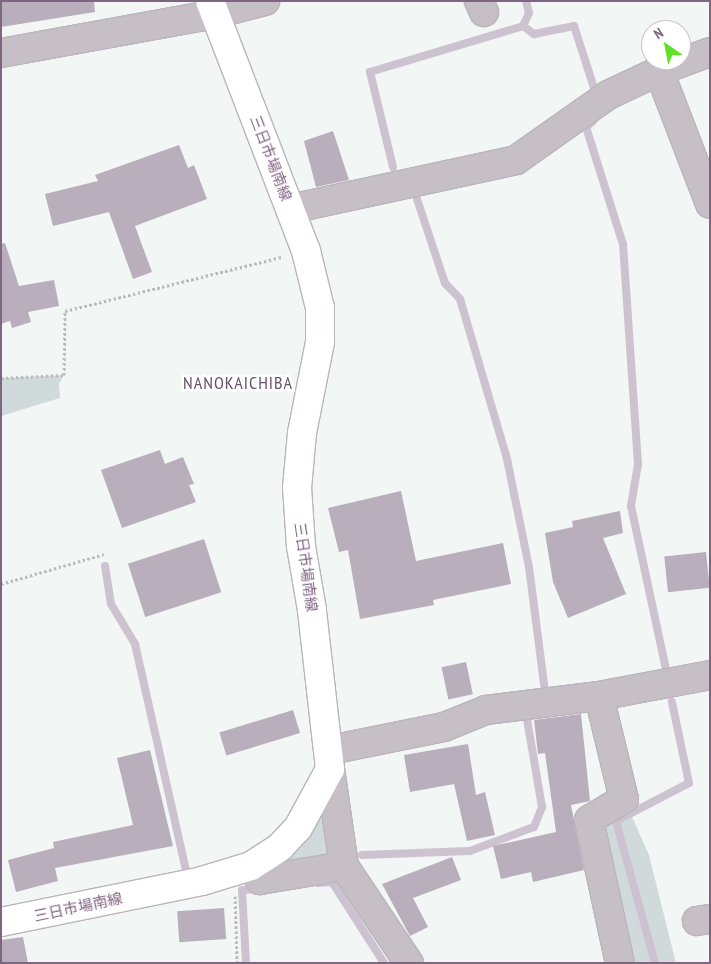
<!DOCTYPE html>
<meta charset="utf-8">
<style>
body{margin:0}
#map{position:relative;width:711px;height:964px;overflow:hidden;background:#f2f6f4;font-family:"PT Sans Narrow","Noto Sans JP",sans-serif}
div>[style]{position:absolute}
.green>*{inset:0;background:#d1dadb}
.stream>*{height:8px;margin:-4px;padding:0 4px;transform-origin:4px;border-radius:4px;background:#cdc3d0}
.building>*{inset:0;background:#b9aebb;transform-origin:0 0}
.path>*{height:3px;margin-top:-1.5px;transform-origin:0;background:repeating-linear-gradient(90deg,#beb9be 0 2.5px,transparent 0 5px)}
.roads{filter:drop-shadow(1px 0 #bbb4bc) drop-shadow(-1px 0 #bbb4bc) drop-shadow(0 1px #bbb4bc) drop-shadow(0 -1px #bbb4bc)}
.minor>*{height:28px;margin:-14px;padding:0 14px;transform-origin:14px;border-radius:14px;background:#c6bfc6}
.major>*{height:28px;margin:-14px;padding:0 14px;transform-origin:14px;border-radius:14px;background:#fff}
span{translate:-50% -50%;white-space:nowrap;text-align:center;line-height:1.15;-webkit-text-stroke:5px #fff;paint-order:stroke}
.street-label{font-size:15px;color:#806583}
.quarter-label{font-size:18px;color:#665368;letter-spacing:1px}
.frame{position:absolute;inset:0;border:2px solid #806583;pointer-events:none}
.north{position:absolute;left:641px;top:20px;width:50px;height:50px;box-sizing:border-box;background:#fff;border:1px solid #ccc1cd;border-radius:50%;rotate:327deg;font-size:14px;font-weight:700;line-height:20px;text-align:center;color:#806583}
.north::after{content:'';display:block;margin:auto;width:18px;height:22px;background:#62e226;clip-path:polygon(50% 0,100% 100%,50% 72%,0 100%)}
</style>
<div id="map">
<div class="green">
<div style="clip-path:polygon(64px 375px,59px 384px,60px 398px,1px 416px,1px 378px)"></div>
<div style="clip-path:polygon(624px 799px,649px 855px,676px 963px,620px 963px,589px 820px)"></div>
<div style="clip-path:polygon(321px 804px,332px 868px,266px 871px)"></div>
</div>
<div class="stream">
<div style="left:526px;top:1px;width:12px;rotate:76deg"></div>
<div style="left:529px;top:13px;width:14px;rotate:115deg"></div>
<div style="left:523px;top:26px;width:14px;rotate:36deg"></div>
<div style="left:534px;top:34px;width:41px;rotate:-11.3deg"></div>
<div style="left:574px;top:26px;width:65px;rotate:72.1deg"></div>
<div style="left:593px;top:121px;width:9px;rotate:139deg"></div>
<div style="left:586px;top:127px;width:123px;rotate:72.5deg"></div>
<div style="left:623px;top:244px;width:221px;rotate:86.1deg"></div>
<div style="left:638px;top:464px;width:43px;rotate:99.5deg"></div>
<div style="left:631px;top:506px;width:167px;rotate:77.9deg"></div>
<div style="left:393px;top:167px;width:98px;rotate:-103.6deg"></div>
<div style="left:370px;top:72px;width:160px;rotate:-16.7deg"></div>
<div style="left:417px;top:199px;width:89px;rotate:71.6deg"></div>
<div style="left:445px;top:283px;width:22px;rotate:47deg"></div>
<div style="left:460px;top:299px;width:167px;rotate:73.6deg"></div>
<div style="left:507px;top:459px;width:110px;rotate:78.5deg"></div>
<div style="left:529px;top:567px;width:126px;rotate:82.7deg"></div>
<div style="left:105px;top:566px;width:38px;rotate:81deg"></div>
<div style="left:111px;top:604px;width:47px;rotate:59deg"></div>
<div style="left:135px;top:644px;width:232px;rotate:77.3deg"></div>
<div style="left:362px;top:855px;width:108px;rotate:-2.1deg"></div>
<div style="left:470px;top:851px;width:68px;rotate:-20.6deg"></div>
<div style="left:534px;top:827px;width:22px;rotate:-68deg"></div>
<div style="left:542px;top:807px;width:89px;rotate:-99.7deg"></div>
<div style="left:318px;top:883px;width:14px;rotate:-4deg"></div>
<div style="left:332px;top:882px;width:96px;rotate:57.3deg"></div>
<div style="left:246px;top:963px;width:73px;rotate:-93.1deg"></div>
<div style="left:242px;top:890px;width:17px;rotate:-3deg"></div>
<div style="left:655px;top:963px;width:147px;rotate:-105.4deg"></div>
<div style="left:616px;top:821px;width:82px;rotate:-27.5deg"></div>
<div style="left:689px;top:783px;width:83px;rotate:-101.9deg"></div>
</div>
<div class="building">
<div style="clip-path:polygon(1px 1px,94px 1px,95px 12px,1px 27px)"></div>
<div style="clip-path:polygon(333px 131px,349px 180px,316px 187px,304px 141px)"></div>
<div style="clip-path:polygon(179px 145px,188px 168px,194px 165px,207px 199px,135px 226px,152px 272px,133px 279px,109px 212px,53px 226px,45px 194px,98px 181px,95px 175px)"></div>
<div style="clip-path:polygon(5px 243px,19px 286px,54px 280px,59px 306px,28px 312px,31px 322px,12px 328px,10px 321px,1px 324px,1px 244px)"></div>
<div style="clip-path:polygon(160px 450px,165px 464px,183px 457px,194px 484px,189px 485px,196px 502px,122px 528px,101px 470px)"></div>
<div style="clip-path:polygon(401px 491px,416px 561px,503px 543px,511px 584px,433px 600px,434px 605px,360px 619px,348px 550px,339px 552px,328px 508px)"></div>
<div style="clip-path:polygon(620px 511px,623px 533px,603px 538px,626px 594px,568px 618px,553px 582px,545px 533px,573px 527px,572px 521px)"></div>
<div style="left:204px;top:539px;width:56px;height:80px;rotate:72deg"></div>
<div style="left:706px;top:552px;width:36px;height:42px;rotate:84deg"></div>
<div style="left:466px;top:662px;width:33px;height:25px;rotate:78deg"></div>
<div style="left:293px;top:710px;width:24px;height:77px;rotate:73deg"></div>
<div style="clip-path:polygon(581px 714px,590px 801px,571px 805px,584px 870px,533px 882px,531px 872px,501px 879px,493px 846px,556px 832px,545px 753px,538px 754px,534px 720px)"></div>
<div style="clip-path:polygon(468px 744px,476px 795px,485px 792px,495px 835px,467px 841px,454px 784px,410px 792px,404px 755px)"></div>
<div style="clip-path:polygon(150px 750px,173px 846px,55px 868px,58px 881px,16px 892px,8px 860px,54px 848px,53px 842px,133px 825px,117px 758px)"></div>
<div style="clip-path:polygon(452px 857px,461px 880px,413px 898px,428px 927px,410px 936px,382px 884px)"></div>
<div style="left:224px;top:908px;width:31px;height:47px;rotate:86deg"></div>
<div style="clip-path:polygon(23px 937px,28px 963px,1px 963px,1px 940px)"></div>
</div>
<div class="path">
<div style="left:1px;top:378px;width:63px;rotate:-2.7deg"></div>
<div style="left:64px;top:375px;width:64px;rotate:-89.1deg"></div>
<div style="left:65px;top:311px;width:224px;rotate:-14deg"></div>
<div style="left:1px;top:584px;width:107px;rotate:-16.2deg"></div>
<div style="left:235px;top:896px;width:67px;rotate:88.3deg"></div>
</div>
<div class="roads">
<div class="minor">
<div style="left:479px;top:1px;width:12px;rotate:66deg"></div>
<div style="left:1px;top:53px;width:218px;rotate:-10.3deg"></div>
<div style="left:215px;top:14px;width:52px;rotate:-14.6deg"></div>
<div style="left:659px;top:71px;width:142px;rotate:69deg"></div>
<div style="left:290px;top:209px;width:231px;rotate:-12.2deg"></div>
<div style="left:516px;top:160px;width:113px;rotate:-35.2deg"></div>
<div style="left:608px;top:95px;width:56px;rotate:-25.2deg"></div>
<div style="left:659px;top:71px;width:54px;rotate:-20.4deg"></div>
<div style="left:599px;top:696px;width:106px;rotate:76.4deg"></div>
<div style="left:624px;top:799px;width:41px;rotate:149deg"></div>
<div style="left:589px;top:820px;width:146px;rotate:77.8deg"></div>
<div style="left:330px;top:750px;width:116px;rotate:-11.4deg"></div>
<div style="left:444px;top:727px;width:45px;rotate:-22deg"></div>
<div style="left:486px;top:710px;width:114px;rotate:-7.1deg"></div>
<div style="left:599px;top:696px;width:113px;rotate:-10.7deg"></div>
<div style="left:330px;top:769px;width:98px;rotate:81.8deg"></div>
<div style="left:344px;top:866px;width:117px;rotate:56.2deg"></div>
<div style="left:251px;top:866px;width:17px;rotate:57deg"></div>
<div style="left:260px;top:880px;width:85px;rotate:-9.5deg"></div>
<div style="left:697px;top:921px;width:13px;rotate:-9deg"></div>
</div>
<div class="major">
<div style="left:1px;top:922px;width:205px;rotate:-11.5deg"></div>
<div style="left:202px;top:881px;width:51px;rotate:-17deg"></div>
<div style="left:251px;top:866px;width:35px;rotate:-33deg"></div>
<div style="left:280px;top:847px;width:26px;rotate:-47deg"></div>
<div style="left:298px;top:828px;width:67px;rotate:-61.5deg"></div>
<div style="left:330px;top:769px;width:160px;rotate:-96.5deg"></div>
<div style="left:312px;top:610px;width:65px;rotate:-99.8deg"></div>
<div style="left:301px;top:546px;width:58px;rotate:-93.9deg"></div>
<div style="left:297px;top:488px;width:55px;rotate:-84.8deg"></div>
<div style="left:302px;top:433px;width:93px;rotate:-78.8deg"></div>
<div style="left:320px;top:342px;width:34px;rotate:-90deg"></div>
<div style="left:320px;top:308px;width:59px;rotate:-103.8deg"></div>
<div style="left:306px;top:251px;width:268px;rotate:-111deg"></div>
</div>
</div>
<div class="street-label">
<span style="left:271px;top:158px;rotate:69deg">三日市場南線</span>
<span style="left:306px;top:567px;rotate:82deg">三日市場南線</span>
<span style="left:78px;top:907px;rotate:-12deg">三日市場南線</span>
</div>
<div class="quarter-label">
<span style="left:238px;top:383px">NANOKAICHIBA</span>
</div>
<div class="frame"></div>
<div class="north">N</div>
</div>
